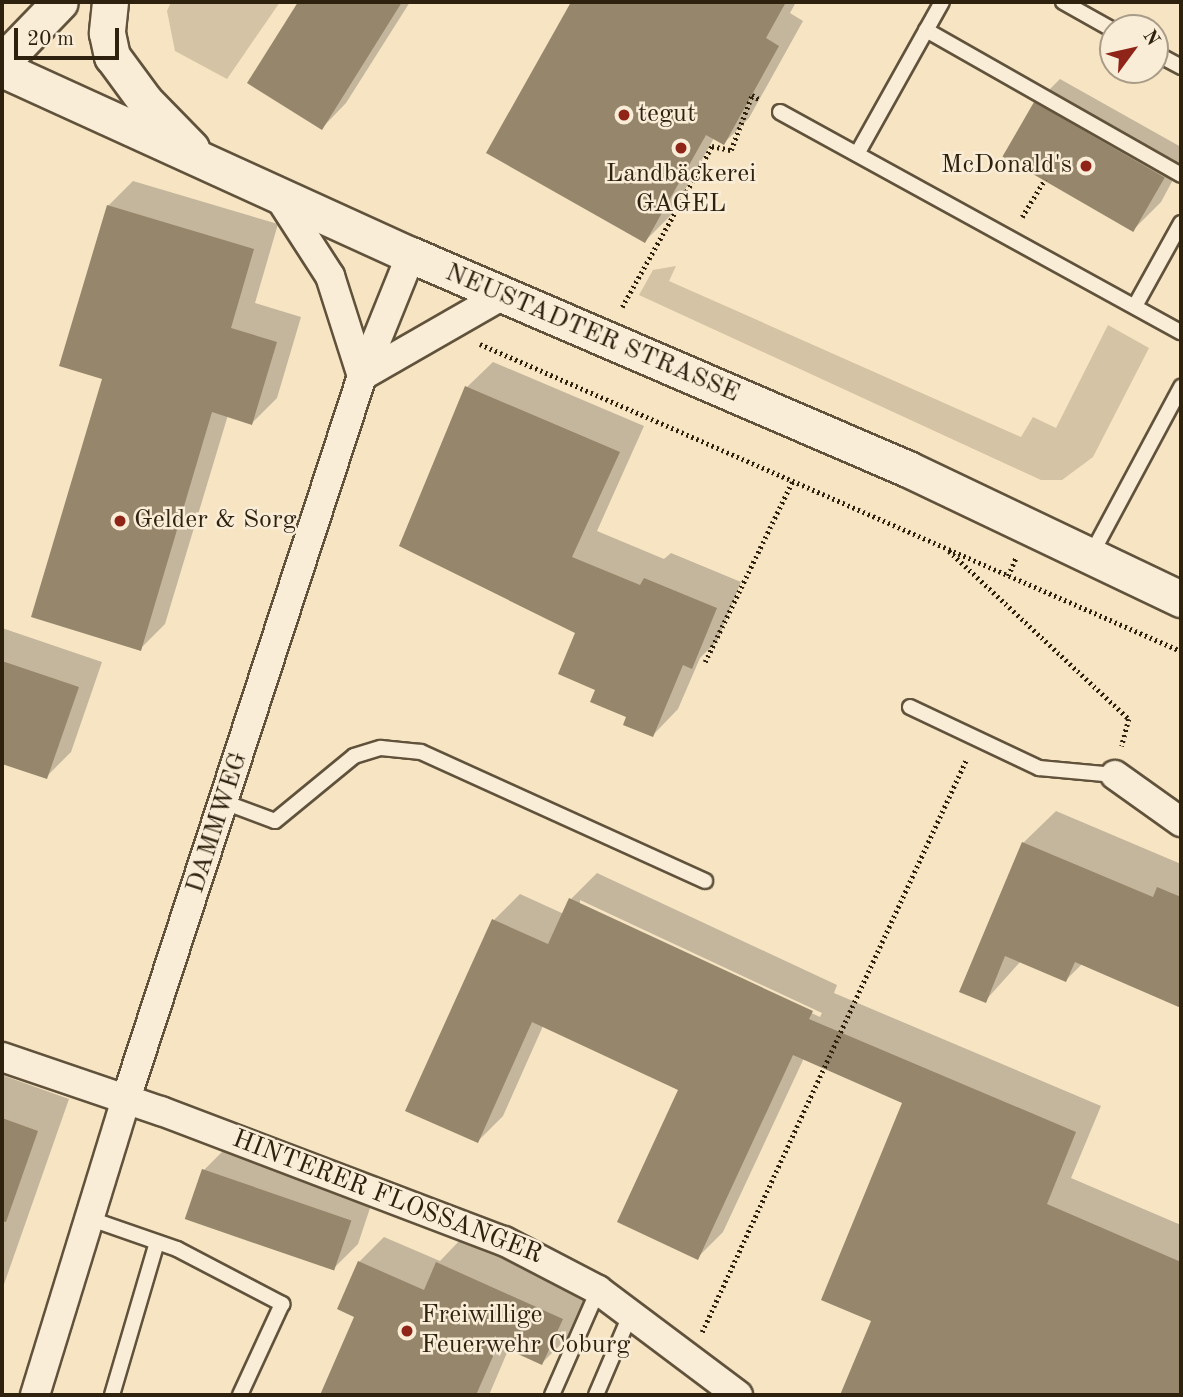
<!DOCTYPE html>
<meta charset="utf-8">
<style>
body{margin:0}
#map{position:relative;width:1183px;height:1397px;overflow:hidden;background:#f6e4c3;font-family:"Old Standard TT",serif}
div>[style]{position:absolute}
.green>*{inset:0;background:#d4c3a4}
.shadow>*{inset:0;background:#0003}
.building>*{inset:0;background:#96866c;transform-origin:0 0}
.path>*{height:4.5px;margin-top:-2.25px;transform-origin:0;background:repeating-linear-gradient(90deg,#2e210e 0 2px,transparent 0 5.5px)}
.roads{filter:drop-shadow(2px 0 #60523b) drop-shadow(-2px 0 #60523b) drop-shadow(0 2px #60523b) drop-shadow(0 -2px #60523b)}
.service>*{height:14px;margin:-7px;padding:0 7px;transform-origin:7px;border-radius:7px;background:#f9edd8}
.minor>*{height:28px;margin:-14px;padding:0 14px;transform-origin:14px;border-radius:14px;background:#f9edd8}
.tertiary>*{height:35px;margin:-17.5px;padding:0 17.5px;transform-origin:17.5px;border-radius:17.5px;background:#f9edd8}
.dots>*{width:19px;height:19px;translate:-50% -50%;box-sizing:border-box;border:4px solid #f9edd8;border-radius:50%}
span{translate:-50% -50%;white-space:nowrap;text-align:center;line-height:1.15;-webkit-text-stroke:5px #f9edd8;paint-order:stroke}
.poi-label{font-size:26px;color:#2e210e}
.left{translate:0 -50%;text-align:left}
.right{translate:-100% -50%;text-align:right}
.street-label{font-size:26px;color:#2e210e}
.frame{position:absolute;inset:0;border:4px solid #2e210e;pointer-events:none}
.north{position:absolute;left:1099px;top:14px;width:70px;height:70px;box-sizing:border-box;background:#f9edd8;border:2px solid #a89b87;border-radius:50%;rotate:57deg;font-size:19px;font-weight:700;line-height:28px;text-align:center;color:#2e210e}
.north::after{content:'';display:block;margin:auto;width:24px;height:32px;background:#8f2418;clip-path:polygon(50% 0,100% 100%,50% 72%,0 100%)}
.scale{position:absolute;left:14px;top:28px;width:105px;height:32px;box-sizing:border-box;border:4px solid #2e210e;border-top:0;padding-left:9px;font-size:21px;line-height:24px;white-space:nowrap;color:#2e210e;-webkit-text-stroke:5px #f9edd8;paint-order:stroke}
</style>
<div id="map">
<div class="green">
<div style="clip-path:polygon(171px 2px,280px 2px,227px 79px,175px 51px,167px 11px)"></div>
<div style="clip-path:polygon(676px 266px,669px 281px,1021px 437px,1033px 417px,1056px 428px,1108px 325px,1149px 348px,1093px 457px,1062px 480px,1041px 480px,639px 295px,653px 270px)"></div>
</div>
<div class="shadow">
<div style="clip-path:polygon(300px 2px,410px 2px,346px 103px,322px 128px,250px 83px)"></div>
<div style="clip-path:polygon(573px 2px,796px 2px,790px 13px,803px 21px,749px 118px,724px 143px,714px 138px,670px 216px,645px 241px,489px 153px)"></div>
<div style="clip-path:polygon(1060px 79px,1181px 147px,1181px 165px,1161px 202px,1136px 227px,1035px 104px)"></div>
<div style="clip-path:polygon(133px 181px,278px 224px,255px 303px,301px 317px,277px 398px,252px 423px,228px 415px,165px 624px,140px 649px,104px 378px,108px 206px)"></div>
<div style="clip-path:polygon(493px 362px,644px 426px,597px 531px,664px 559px,671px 553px,741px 582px,717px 641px,700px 658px,678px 709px,653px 735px,597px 689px,577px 632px,467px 387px)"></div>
<div style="clip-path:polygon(2px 628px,102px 662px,71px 752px,46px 777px,2px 762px)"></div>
<div style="clip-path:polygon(1056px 811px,1181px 864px,1181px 1006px,1083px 963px,1066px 980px,1021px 961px,985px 1001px,1023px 843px)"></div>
<div style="clip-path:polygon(evenodd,597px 873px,837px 985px,834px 993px,1101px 1106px,1071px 1178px,1181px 1225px,1181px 1395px,842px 1395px,873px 1320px,905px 1102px,804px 1058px,723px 1232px,697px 1258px,681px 1090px,543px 1026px,503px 1116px,478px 1141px,494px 920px,520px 894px,564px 914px,571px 899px,597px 873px,580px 900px,822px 1013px,820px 1017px,580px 904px,580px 900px)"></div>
<div style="clip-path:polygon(2px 1075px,69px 1099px,2px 1290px)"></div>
<div style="clip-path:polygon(229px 1145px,374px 1196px,358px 1244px,333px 1269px,204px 1170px)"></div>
<div style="clip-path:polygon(384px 1237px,440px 1261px,462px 1238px,587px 1294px,567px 1338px,542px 1363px,509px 1348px,489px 1395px,322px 1395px,357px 1316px,339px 1308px,359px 1262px)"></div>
</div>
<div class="building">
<div style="clip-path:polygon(298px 2px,402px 2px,322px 130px,247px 83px)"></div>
<div style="clip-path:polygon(571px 2px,786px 2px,766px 38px,779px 46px,724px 145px,706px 135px,645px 243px,486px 153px)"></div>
<div style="left:1034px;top:102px;width:151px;height:63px;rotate:30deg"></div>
<div style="clip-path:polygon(107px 205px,254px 249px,231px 328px,277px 342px,252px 425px,212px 412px,141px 651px,31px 617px,102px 379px,59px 366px)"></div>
<div style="clip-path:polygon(465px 386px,620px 452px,572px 557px,640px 585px,644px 578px,717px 608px,692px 669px,683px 665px,653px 737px,623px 725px,626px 717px,590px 702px,595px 690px,558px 674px,575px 633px,399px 546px)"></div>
<div style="clip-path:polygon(2px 661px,79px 687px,47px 779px,2px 764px)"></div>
<div style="clip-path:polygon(1022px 842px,1153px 897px,1157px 887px,1181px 897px,1181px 1008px,1075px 962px,1066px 982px,1005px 956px,986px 1003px,959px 992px)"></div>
<div style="clip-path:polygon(569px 898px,813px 1011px,809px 1019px,1076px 1132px,1047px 1204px,1181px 1262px,1181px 1395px,840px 1395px,871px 1321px,821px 1300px,902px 1103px,793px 1055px,698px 1260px,617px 1222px,678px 1090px,532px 1022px,478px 1143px,405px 1111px,492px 919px,548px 944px)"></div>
<div style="clip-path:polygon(2px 1118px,38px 1131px,6px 1222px,2px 1221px)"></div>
<div style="left:202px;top:1169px;width:158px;height:53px;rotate:19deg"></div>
<div style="clip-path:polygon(358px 1261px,424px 1290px,436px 1262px,563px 1319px,542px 1365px,498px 1345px,476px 1395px,320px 1395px,354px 1317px,337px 1309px)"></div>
</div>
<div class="path">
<div style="left:1022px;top:217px;width:44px;rotate:-58.8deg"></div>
<div style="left:622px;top:307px;width:184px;rotate:-60.8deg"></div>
<div style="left:712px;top:146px;width:19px;rotate:12deg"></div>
<div style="left:731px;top:150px;width:59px;rotate:-69.1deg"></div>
<div style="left:752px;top:95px;width:8px;rotate:30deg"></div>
<div style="left:480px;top:344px;width:765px;rotate:23.65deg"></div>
<div style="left:949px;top:551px;width:246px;rotate:43deg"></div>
<div style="left:1129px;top:719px;width:28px;rotate:105deg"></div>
<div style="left:1008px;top:576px;width:21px;rotate:-67deg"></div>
<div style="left:705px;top:662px;width:200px;rotate:-64.2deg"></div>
<div style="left:702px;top:1332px;width:632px;rotate:-65.22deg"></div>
</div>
<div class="roads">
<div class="service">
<div style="left:1063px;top:2px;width:57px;rotate:29.2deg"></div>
<div style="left:926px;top:30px;width:293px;rotate:29.6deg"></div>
<div style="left:1155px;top:53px;width:30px;rotate:28deg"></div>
<div style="left:780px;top:112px;width:457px;rotate:28.8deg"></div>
<div style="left:857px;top:154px;width:174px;rotate:-60.8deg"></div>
<div style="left:1135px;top:306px;width:95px;rotate:-61deg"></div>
<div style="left:1091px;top:555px;width:191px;rotate:-61.8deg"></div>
<div style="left:910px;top:707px;width:143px;rotate:25.3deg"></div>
<div style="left:1039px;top:768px;width:76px;rotate:5.3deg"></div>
<div style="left:224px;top:802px;width:54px;rotate:20.4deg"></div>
<div style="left:275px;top:821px;width:102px;rotate:-39.4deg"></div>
<div style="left:354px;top:756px;width:28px;rotate:-17deg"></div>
<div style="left:381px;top:748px;width:40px;rotate:5.7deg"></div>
<div style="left:421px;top:752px;width:312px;rotate:24.4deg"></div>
<div style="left:88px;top:1218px;width:94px;rotate:19.2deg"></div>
<div style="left:177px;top:1249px;width:119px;rotate:27.6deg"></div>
<div style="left:282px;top:1304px;width:100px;rotate:114.8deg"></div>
<div style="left:112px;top:1395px;width:159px;rotate:-73.6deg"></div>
<div style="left:552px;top:1395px;width:115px;rotate:-66.3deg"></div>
<div style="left:596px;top:1395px;width:89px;rotate:-66.9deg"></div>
</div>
<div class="minor">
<div style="left:277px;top:194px;width:98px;rotate:57.1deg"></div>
<div style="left:330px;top:276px;width:105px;rotate:72.3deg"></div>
<div style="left:362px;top:376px;width:163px;rotate:-29.9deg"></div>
<div style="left:1115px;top:775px;width:81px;rotate:35.5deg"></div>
<div style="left:2px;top:1057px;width:168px;rotate:18.8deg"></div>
<div style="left:161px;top:1111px;width:367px;rotate:20.8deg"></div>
<div style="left:504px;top:1241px;width:106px;rotate:27.5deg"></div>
<div style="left:598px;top:1290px;width:175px;rotate:36.9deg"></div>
<div style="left:35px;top:1395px;width:307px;rotate:-72.9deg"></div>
<div style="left:125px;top:1102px;width:764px;rotate:-71.92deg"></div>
<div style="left:362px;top:376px;width:131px;rotate:-68deg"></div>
</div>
<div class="tertiary">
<div style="left:110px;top:2px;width:31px;rotate:96deg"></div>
<div style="left:107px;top:33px;width:24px;rotate:78deg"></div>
<div style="left:112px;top:56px;width:56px;rotate:53.7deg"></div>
<div style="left:145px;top:101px;width:66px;rotate:45.6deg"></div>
<div style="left:2px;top:62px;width:83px;rotate:-46deg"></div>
<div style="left:2px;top:69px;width:449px;rotate:24.5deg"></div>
<div style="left:411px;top:255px;width:541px;rotate:23.3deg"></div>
<div style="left:908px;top:469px;width:302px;rotate:25.5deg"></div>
</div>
</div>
<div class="dots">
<div style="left:624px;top:115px;background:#8f2418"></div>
<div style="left:681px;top:148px;background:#8f2418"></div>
<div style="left:1086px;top:166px;background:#8f2418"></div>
<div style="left:120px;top:521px;background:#8f2418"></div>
<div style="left:407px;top:1331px;background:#8f2418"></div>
</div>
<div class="poi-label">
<span class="left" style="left:638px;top:115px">tegut</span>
<span class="right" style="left:1072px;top:166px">McDonald's</span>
<span style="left:681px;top:190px">Landbäckerei<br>GAGEL</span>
<span class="left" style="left:134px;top:521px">Gelder &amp; Sorg</span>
<span class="left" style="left:421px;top:1331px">Freiwillige<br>Feuerwehr Coburg</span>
</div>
<div class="street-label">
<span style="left:592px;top:334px;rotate:23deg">NEUSTADTER STRASSE</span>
<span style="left:218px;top:823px;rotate:-72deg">DAMMWEG</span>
<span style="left:387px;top:1198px;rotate:21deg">HINTERER FLOSSANGER</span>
</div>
<div class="frame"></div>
<div class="north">N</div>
<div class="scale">20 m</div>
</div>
